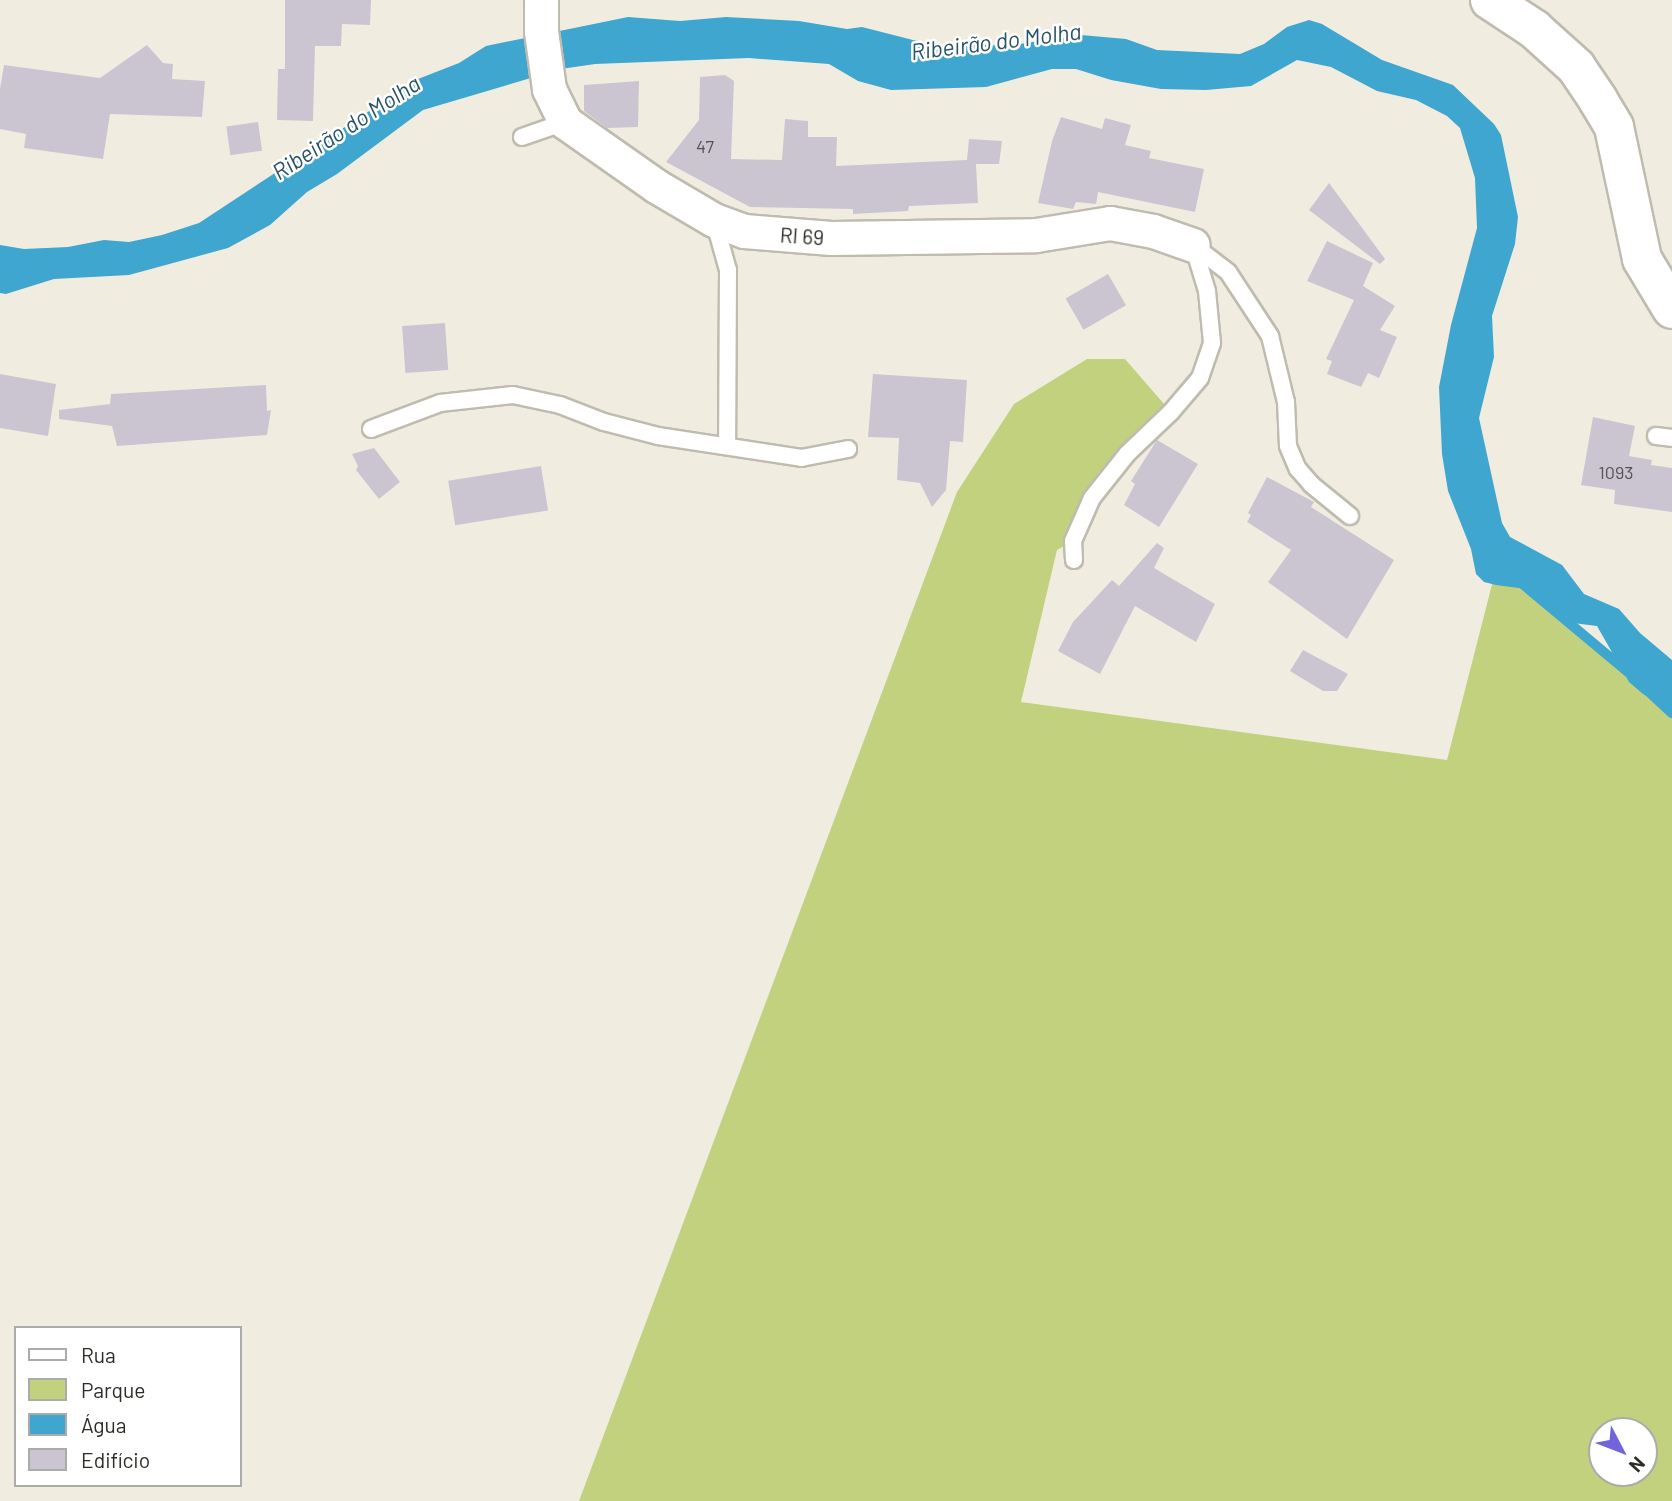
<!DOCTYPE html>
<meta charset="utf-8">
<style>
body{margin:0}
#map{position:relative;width:1672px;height:1501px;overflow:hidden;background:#f0ede0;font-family:Barlow,sans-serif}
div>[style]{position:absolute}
.green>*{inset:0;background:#c2d17e}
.water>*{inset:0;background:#3fa6d0}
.stream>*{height:10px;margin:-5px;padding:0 5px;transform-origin:5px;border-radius:5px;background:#3fa6d0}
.building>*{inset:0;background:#cbc5d2;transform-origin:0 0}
.roads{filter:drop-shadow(2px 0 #bfbcaf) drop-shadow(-2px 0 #bfbcaf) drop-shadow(0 2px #bfbcaf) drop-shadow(0 -2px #bfbcaf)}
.service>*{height:16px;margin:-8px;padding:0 8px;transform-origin:8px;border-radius:8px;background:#fff}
.minor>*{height:33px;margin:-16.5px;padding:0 16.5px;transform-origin:16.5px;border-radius:16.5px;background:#fff}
.tertiary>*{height:38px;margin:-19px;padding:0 19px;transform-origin:19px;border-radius:19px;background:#fff}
span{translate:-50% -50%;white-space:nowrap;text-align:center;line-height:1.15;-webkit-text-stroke:5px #fff;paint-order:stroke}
.number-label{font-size:18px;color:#545252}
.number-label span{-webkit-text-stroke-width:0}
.street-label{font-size:21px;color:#2d2c27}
.water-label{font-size:23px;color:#295366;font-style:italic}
.legend{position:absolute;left:14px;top:1326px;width:228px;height:161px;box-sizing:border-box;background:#fff;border:2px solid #ababa9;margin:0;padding:9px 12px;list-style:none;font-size:21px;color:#2d2c27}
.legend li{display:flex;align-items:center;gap:14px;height:35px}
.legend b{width:35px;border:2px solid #ababa9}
.north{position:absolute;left:1588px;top:1417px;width:70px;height:70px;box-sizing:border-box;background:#fff;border:2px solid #ababa9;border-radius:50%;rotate:132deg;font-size:19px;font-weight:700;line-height:28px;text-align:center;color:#2d2c27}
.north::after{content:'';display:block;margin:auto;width:24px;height:32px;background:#7164de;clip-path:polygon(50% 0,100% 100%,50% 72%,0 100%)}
</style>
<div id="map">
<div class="green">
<div style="clip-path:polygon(evenodd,1087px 359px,1125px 359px,1171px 412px,1127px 454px,1073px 541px,1057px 550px,1021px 702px,1447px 760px,1497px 565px,1617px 661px,1672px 713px,1672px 1501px,579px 1501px,957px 492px,1014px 404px,1087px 359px,1602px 1431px,1644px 1431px,1644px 1473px,1602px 1473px,1602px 1431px)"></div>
</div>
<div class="water">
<div style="clip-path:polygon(628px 17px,680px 21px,726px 17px,799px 21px,847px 29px,862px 27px,956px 51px,976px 41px,985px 45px,1006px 46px,1081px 35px,1126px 39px,1157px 50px,1240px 54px,1264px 44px,1287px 27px,1309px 20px,1322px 24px,1382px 60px,1453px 85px,1494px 124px,1501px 135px,1518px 217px,1515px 244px,1492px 316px,1494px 357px,1479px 418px,1502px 523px,1510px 537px,1562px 565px,1584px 594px,1619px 609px,1640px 633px,1672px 660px,1672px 708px,1643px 694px,1629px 682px,1597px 626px,1573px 623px,1558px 614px,1543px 596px,1533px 590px,1496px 585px,1484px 582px,1476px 574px,1471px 549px,1448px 491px,1442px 454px,1439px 387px,1451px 325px,1477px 228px,1475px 178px,1460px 128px,1447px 116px,1416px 100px,1377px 91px,1331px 67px,1297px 60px,1251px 86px,1206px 90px,1161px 89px,1111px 80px,1076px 69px,1052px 69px,986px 87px,891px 90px,858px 81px,829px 64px,749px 58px,595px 64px,561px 69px,423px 110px,337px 174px,307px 192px,270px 225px,228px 248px,129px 275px,54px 279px,6px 294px,0 293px,0 245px,24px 249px,68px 247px,104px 240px,129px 242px,162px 235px,199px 223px,418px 79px,459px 63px,486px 46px)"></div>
</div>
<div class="stream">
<div style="left:1519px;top:581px;width:143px;rotate:39.9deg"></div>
<div style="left:1647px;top:690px;width:34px;rotate:43deg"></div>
</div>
<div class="building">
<div style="clip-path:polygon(285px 0,371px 0,370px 25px,342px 24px,341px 46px,315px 46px,313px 121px,277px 120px,278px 69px,285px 69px)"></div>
<div style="clip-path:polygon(147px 45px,163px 63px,173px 64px,172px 79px,205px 81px,202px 117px,110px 114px,103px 159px,24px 148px,26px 134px,0 129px,0 89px,4px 65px,100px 78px)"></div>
<div style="clip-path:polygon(725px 75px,734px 81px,731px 159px,782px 160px,785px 119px,808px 121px,808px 137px,837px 137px,836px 166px,967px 160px,969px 139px,1002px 141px,999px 164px,976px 164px,978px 203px,909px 206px,908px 211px,853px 214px,853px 209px,750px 207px,666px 162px,699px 120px,700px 77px)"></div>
<div style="clip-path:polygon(639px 81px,638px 127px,607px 128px,584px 111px,584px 85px)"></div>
<div style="clip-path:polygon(1061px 117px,1102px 129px,1105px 118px,1131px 125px,1125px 145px,1151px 151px,1149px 158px,1204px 169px,1195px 212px,1098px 192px,1096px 204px,1076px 202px,1073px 209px,1038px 203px,1052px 141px)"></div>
<div style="left:258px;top:122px;width:29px;height:32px;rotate:82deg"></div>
<div style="clip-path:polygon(1329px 183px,1385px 259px,1380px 264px,1309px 210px)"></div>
<div style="clip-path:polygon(1327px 241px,1373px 263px,1363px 286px,1395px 306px,1380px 330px,1397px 337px,1379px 378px,1368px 373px,1361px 387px,1327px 374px,1332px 361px,1326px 359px,1354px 300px,1307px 281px)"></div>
<div style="left:1108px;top:274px;width:36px;height:49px;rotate:60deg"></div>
<div style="left:445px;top:323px;width:47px;height:43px;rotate:86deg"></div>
<div style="clip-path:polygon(0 374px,56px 384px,48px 436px,0 428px)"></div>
<div style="clip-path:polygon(873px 374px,967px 380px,963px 442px,950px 441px,946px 490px,932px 507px,920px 483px,897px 480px,899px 438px,868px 437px)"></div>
<div style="clip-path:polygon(266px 385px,267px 411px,271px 410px,267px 435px,117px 446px,112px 426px,59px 419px,59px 410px,110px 404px,111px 394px)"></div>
<div style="clip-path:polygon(1593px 417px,1635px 426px,1629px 456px,1652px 460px,1651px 465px,1672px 468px,1672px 512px,1614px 504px,1615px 490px,1581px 485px)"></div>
<div style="clip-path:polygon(1157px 440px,1198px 464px,1159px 527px,1124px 505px,1135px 484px,1131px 481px)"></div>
<div style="clip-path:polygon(374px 448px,400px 482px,379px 499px,356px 470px,358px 466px,352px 454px)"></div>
<div style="left:541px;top:466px;width:45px;height:94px;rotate:81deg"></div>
<div style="clip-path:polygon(1267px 477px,1314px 502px,1311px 507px,1394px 560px,1347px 639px,1268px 582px,1291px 550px,1247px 522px,1251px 515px,1248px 513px)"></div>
<div style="clip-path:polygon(1157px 543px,1164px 548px,1154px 568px,1215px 604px,1196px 642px,1135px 606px,1100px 674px,1058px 651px,1073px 622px,1112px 580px,1119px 586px)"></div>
<div style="clip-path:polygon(1303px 650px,1348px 674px,1337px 691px,1323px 691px,1290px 671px)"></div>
</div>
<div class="roads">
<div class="service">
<div style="left:522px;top:137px;width:46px;rotate:-19.2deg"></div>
<div style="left:714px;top:220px;width:52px;rotate:74.4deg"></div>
<div style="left:728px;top:270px;width:176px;rotate:90.3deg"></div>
<div style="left:1193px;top:245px;width:44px;rotate:37.6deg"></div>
<div style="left:1228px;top:272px;width:77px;rotate:56.7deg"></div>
<div style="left:1270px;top:336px;width:68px;rotate:76.4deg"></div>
<div style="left:1286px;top:402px;width:44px;rotate:87.4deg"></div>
<div style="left:1288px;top:446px;width:25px;rotate:67deg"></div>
<div style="left:1298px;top:469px;width:21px;rotate:49deg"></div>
<div style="left:1312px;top:485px;width:49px;rotate:39.2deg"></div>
<div style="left:371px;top:429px;width:74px;rotate:-20.6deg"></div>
<div style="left:440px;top:403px;width:73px;rotate:-6.3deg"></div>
<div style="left:513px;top:395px;width:48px;rotate:12deg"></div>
<div style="left:560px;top:405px;width:47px;rotate:21.1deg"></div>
<div style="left:604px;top:422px;width:56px;rotate:14.5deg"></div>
<div style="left:658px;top:436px;width:145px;rotate:8.7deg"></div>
<div style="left:801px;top:458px;width:48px;rotate:-10.8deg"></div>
<div style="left:1656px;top:436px;width:16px;rotate:7deg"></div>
<div style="left:1074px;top:560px;width:19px;rotate:-93deg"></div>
<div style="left:1073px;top:541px;width:47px;rotate:-66.2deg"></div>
<div style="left:1092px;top:498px;width:56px;rotate:-51.5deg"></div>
<div style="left:1127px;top:454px;width:61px;rotate:-43.7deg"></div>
<div style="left:1171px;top:412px;width:45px;rotate:-49.5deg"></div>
<div style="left:1200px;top:378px;width:37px;rotate:-71deg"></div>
<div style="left:1212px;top:343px;width:52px;rotate:-95.5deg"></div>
<div style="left:1207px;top:291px;width:48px;rotate:-106.9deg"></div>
</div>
<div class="minor">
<div style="left:541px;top:0;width:31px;rotate:90deg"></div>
<div style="left:541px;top:31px;width:59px;rotate:82.1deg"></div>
<div style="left:549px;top:89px;width:37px;rotate:64deg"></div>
<div style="left:565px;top:122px;width:111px;rotate:35.1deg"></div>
<div style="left:656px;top:186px;width:67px;rotate:30.4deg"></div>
<div style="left:714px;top:220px;width:32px;rotate:20deg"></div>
<div style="left:744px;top:231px;width:87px;rotate:4.6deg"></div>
<div style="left:831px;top:238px;width:205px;rotate:-0.8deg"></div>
<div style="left:1036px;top:235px;width:75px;rotate:-9.2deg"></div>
<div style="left:1110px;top:223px;width:44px;rotate:10.5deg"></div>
<div style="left:1153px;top:231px;width:42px;rotate:19.3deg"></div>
</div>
<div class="tertiary">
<div style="left:1490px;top:0;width:53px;rotate:33.4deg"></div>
<div style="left:1534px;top:29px;width:57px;rotate:42.1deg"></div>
<div style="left:1576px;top:67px;width:40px;rotate:56deg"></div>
<div style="left:1598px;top:100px;width:31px;rotate:59deg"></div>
<div style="left:1614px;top:127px;width:135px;rotate:78deg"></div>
<div style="left:1642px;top:259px;width:58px;rotate:59deg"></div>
</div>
</div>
<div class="number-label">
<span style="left:705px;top:146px">47</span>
<span style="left:1616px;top:472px">1093</span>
</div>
<div class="street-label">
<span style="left:802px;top:236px;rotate:4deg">RI 69</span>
</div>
<div class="water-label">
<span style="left:996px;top:41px;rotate:-7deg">Ribeirão do Molha</span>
<span style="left:346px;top:127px;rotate:-33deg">Ribeirão do Molha</span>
</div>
<ul class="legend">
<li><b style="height:9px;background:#fff"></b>Rua</li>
<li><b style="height:19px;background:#c2d17e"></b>Parque</li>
<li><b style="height:19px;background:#3fa6d0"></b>Água</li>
<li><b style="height:19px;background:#cbc5d2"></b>Edifício</li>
</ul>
<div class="north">N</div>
</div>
